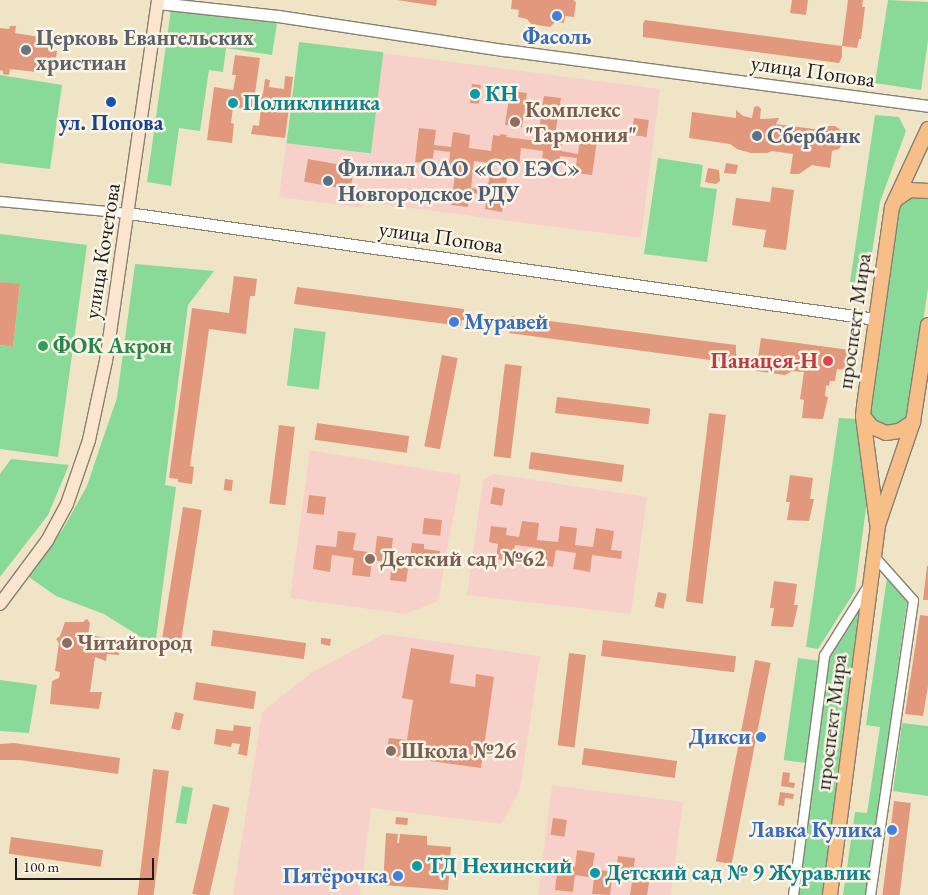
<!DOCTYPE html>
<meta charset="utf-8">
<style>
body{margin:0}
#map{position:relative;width:928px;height:895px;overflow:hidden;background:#f0e4c7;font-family:"EB Garamond",serif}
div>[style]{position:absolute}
.built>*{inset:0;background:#f7d1c9}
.green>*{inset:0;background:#89d999;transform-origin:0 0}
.building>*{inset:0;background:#e1987c;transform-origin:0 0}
.roads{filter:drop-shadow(1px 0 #868072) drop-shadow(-1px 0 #868072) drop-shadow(0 1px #868072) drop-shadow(0 -1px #868072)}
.minor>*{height:9px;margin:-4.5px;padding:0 4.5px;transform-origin:4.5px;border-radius:4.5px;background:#fff}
.tertiary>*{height:11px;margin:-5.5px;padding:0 5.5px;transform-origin:5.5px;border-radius:5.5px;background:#fff}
.secondary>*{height:12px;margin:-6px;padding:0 6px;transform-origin:6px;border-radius:6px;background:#fce5cf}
.primary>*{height:14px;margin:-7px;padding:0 7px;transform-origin:7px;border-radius:7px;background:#f7be88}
.dots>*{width:14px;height:14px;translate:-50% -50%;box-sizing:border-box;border:2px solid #fcf5e5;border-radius:50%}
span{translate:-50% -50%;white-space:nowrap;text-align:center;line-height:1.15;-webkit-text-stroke:5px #fcf5e5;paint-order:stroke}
.worship-label{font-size:22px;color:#5b616d;font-weight:700}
.left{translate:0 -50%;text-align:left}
.shop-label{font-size:22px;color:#366cbe;font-weight:700}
.right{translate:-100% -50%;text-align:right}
.street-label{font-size:22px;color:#1c1c1c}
.culture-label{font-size:22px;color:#0d838f;font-weight:700}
.education-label{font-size:22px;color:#785e54;font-weight:700}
.transit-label{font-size:22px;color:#164399;font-weight:700}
.service-label{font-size:22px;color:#4e5e75;font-weight:700}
.leisure-label{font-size:22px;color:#27864d;font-weight:700}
.health-label{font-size:22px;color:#be3a42;font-weight:700}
.scale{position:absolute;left:15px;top:858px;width:139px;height:22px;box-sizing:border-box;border:2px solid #1c1c1c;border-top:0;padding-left:6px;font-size:15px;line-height:18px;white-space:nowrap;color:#1c1c1c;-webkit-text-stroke:4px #fcf5e5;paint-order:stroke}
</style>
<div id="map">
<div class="built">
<div style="clip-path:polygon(383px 53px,660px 89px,641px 238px,364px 202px,363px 208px,279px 197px,286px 143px,370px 154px)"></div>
<div style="clip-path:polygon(310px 450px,461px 475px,438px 601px,405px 614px,290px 598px)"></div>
<div style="clip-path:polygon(494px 474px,647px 497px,631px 614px,467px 595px,483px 480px)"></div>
<div style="clip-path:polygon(384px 634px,540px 656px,520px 789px,502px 824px,371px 808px,360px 895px,233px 895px,262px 712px,311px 673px)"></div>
<div style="clip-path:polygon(552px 785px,683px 802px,671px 895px,538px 895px)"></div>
</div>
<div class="green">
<div style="clip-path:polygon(888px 0,928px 2px,928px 40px,921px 90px,875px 83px)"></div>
<div style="clip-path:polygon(171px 9px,277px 23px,272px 55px,226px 48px,223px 72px,209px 70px,200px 131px,179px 128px,171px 186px,147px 182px)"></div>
<div style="left:299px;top:42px;width:85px;height:102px;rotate:7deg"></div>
<div style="clip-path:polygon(0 75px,62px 85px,50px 169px,0 163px)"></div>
<div style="clip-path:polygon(875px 115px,899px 117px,906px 131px,880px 202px,867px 284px,850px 282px)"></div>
<div style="clip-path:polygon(658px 158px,703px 165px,700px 187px,717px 189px,707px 262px,644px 254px)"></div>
<div style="clip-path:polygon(912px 196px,928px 198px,928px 288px,909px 417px,901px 426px,880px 427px,869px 416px,897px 207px)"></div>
<div style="clip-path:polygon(0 234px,87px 245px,58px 457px,0 449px,0 345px,13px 347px,20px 285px,0 282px)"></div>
<div style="clip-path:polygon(135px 264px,214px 271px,188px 305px,165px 485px,176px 487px,155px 646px,104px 614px,56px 596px,29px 577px,63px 529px,87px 486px,99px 450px,117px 398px)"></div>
<div style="left:294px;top:328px;width:32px;height:58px;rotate:7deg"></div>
<div style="clip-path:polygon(839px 418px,858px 419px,869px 486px,855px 591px,818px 649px,806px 647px)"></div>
<div style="clip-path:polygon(11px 459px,69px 465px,48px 515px,0 577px,0 474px)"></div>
<div style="clip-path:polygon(887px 577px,907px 602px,866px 895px,843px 895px,855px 812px,867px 813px,880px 727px,866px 725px)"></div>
<div style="clip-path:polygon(859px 606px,824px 895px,797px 895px,831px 652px)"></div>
<div style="left:798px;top:658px;width:22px;height:103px;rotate:8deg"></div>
<div style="clip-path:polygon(0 680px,37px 685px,29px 733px,0 731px)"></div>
<div style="clip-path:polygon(902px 723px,928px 726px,928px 796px,893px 791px)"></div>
<div style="left:182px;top:786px;width:11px;height:37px;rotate:10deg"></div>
</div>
<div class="building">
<div style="clip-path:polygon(397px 0,437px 0,436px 6px)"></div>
<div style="clip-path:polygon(512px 0,573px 0,576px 2px,574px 17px,565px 16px,564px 23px,555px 22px,550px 27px,531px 24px,527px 19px,518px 17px,519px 10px,511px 9px)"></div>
<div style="clip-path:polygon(792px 0,808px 0,806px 15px,790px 13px)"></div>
<div style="clip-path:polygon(848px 0,863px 0,862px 7px,865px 7px,861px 39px,859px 39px,857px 48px,842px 46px)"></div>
<div style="clip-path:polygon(645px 20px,842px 46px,842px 57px,839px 63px,643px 37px,643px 24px)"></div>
<div style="clip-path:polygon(10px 26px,16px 26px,15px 33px,40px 37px,40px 42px,49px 44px,48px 50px,57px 51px,55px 64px,47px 63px,46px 68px,37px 66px,36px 72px,10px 69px,9px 75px,3px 74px,3px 71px,0 70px,0 28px,9px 29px)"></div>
<div style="clip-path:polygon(235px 55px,260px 58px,255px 93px,263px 94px,265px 79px,270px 80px,269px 87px,284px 89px,285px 76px,293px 77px,285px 138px,251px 134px,253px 125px,259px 126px,262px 99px,255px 98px,253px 110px,233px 107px,231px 123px,234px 124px,232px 143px,207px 140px,214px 87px,233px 90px,236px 75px,232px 75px)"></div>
<div style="left:472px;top:84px;width:9px;height:19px;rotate:6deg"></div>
<div style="clip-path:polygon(510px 91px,527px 93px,525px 108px,541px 111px,544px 96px,561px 98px,555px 135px,563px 136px,561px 151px,578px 154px,580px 139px,597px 141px,592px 175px,575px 173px,577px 158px,560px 156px,558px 170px,541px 168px,543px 151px,521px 148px,519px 167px,474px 161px,471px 188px,487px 190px,490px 175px,507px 178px,502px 212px,485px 209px,487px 195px,470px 193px,468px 207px,451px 205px,456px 167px,449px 166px,450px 152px,434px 150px,432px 164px,415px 162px,419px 128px,436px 130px,434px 145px,451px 147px,453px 132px,470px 135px,469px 148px,491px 151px,493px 135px,500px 136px,500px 134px,507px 135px,506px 137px,537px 141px,541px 116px,524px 113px,522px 127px,505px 125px)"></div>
<div style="clip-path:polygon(758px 106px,761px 109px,760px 119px,779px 118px,776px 124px,821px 130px,826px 126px,835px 126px,842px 131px,843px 142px,839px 149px,832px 151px,830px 168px,812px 165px,799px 174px,790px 174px,793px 154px,772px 151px,767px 153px,751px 153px,737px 149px,730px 144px,689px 138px,692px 112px,736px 118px,736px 110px,743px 116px,752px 118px,754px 107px)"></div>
<div style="left:634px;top:118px;width:15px;height:17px;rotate:8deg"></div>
<div style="left:308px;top:159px;width:47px;height:23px;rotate:10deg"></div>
<div style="clip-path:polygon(726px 163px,738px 165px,736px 174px,724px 173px)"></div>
<div style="clip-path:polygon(708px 168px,719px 170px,720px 181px,716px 184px,705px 182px)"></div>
<div style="clip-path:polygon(772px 187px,794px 190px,786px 250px,763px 247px,766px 230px,732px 225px,736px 198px,770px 202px)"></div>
<div style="clip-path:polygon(234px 276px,257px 279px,255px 296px,250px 296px,246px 334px,209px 329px,190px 466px,194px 467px,192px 484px,178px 482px,178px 479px,169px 478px,192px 308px,229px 313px)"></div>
<div style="clip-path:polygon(0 282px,20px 284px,13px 347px,0 345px)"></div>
<div style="clip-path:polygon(297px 287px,464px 309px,464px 320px,462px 320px,461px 326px,294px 304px)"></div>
<div style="clip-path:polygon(511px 316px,736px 345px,736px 357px,734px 357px,733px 363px,509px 333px)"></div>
<div style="clip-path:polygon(761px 338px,850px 350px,847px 370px,837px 369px,835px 381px,830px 381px,829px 386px,826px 385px,825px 396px,828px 397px,823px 419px,802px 418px,804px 400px,800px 399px,804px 372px,792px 371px,785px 375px,756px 371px)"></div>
<div style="left:442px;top:355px;width:16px;height:93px;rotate:11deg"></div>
<div style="left:505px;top:364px;width:17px;height:93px;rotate:7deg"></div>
<div style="left:557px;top:397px;width:94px;height:16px;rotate:7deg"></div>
<div style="left:709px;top:413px;width:17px;height:190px;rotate:7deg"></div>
<div style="left:317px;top:423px;width:93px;height:17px;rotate:8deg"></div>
<div style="left:279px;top:425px;width:16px;height:79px;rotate:7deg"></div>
<div style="left:531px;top:452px;width:94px;height:17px;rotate:8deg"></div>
<div style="clip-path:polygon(790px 475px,813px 478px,810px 499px,814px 499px,809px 521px,787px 520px,790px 502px,786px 502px)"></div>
<div style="left:225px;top:479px;width:8px;height:11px;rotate:7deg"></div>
<div style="left:493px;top:487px;width:12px;height:17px;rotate:9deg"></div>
<div style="left:309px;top:495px;width:17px;height:18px;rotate:7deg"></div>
<div style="left:183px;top:507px;width:19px;height:134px;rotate:9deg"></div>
<div style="left:424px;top:518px;width:18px;height:16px;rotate:6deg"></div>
<div style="clip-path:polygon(522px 521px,539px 523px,537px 540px,558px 542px,560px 526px,577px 528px,575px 545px,593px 547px,596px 528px,614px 531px,611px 550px,622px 551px,621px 559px,592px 555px,590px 572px,573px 569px,576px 553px,556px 550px,553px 567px,535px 564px,538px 548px,515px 545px,513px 561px,496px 559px,498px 544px,489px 542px,491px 526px,507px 528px,506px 535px,519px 537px)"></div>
<div style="clip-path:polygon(338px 531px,356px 533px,353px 550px,375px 553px,377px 536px,393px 538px,391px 555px,410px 557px,412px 543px,424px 544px,424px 549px,440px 551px,438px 567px,409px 563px,406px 582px,390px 580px,392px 563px,372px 560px,370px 577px,352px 575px,354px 558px,332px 555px,330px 572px,313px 569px,316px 545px,336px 547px)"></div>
<div style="clip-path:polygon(927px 566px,928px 566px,928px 600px,923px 600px)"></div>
<div style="clip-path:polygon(774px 581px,797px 584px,794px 605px,798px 605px,793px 627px,771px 626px,774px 608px,770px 608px)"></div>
<div style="left:658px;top:592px;width:9px;height:15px;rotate:13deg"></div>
<div style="clip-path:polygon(920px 615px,928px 616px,928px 686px,923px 716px,905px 714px)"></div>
<div style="clip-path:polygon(87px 619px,90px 623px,88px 635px,121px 640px,119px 655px,107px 654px,106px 661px,95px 657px,90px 692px,102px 692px,99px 709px,50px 704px,52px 681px,59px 678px,60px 672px,55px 671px,59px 643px,56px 639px,60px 636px,65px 622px,83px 622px)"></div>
<div style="left:213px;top:630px;width:94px;height:16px;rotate:8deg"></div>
<div style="clip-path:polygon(321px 638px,331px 639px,330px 646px,321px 644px)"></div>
<div style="left:603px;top:640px;width:134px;height:16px;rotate:7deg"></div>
<div style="clip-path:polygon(411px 648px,454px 655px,450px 683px,475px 687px,476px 674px,494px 677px,481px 768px,386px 755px,389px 738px,407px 740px,413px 700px,402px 698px)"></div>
<div style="left:569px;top:653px;width:17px;height:93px;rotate:7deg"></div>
<div style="left:755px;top:660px;width:16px;height:205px;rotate:11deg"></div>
<div style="left:196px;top:682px;width:61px;height:18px;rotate:9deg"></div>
<div style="left:175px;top:712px;width:9px;height:17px;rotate:13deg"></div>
<div style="clip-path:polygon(234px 725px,251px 727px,247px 756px,238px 754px,240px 744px,232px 743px,231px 747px,214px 744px,216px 729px,233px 731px)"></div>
<div style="clip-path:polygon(14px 743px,120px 758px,118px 774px,20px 760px,0 760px,0 744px)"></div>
<div style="left:584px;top:748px;width:94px;height:17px;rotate:8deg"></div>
<div style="left:153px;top:769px;width:16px;height:127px;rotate:7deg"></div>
<div style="clip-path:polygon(783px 772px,790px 773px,789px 782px,795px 783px,794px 788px,781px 786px)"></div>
<div style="clip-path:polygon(780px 792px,794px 794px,793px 799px,785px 798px,784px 806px,778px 805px)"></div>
<div style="left:894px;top:801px;width:17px;height:95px;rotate:7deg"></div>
<div style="left:213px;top:804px;width:17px;height:92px;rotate:13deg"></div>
<div style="left:396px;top:817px;width:12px;height:7px;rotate:5deg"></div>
<div style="left:553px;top:818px;width:14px;height:17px;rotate:8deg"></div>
<div style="clip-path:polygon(386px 833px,398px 834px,397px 843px,399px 843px,400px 834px,427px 836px,427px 845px,451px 847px,448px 890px,383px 885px)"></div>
<div style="left:11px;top:837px;width:93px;height:17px;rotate:8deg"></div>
<div style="clip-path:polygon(577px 850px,595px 853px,592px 869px,616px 872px,618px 856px,635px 858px,633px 874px,650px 877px,647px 895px,630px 895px,632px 882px,612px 880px,610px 895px,592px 894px,594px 878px,575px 875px,573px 892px,555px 890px,558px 865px,575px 867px)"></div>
</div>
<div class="roads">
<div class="minor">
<div style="left:0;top:201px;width:129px;rotate:5.4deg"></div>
<div style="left:793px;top:895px;width:242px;rotate:-82.6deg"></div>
<div style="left:824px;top:655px;width:83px;rotate:-57.8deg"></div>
<div style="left:870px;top:895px;width:298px;rotate:-81.7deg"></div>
<div style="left:913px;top:600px;width:59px;rotate:-131.6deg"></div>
</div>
<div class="tertiary">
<div style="left:158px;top:3px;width:121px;rotate:6.2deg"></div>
<div style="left:278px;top:16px;width:229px;rotate:8.6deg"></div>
<div style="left:504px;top:50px;width:428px;rotate:7.5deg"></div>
<div style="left:128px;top:213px;width:755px;rotate:8.07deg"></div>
</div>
<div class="secondary">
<div style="left:0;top:604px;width:79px;rotate:-53.3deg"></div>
<div style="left:47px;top:541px;width:42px;rotate:-61.6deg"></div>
<div style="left:67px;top:504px;width:68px;rotate:-71deg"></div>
<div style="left:89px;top:440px;width:81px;rotate:-77.9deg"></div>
<div style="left:106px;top:361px;width:365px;rotate:-81.8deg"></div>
</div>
<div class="primary">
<div style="left:895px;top:200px;width:18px;rotate:-34deg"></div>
<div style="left:910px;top:190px;width:18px;rotate:3deg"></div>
<div style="left:863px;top:416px;width:14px;rotate:51deg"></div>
<div style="left:872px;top:427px;width:15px;rotate:23deg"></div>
<div style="left:886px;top:433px;width:13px;rotate:-9deg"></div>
<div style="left:899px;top:431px;width:17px;rotate:-33deg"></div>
<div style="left:877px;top:523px;width:108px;rotate:-97.5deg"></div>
<div style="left:863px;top:416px;width:10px;rotate:-84deg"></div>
<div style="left:864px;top:406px;width:201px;rotate:-82deg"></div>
<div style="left:892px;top:207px;width:86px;rotate:-65.2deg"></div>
<div style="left:830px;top:895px;width:373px;rotate:-82.6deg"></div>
<div style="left:878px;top:525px;width:109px;rotate:-71.2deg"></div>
<div style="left:913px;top:422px;width:98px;rotate:-81.2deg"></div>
</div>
</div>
<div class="dots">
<div style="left:557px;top:16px;background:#3f7fe0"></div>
<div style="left:26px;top:50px;background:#6b7280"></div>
<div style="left:475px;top:94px;background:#0f9aa8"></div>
<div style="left:111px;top:102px;background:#1a4fb4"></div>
<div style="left:233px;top:103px;background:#0f9aa8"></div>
<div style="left:515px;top:122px;background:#8d6e63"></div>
<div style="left:757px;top:136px;background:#5c6f8a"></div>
<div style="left:328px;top:181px;background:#5c6f8a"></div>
<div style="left:454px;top:322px;background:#3f7fe0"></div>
<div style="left:43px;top:346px;background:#2e9e5b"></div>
<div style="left:828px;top:361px;background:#e0444e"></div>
<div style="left:370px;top:559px;background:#8d6e63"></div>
<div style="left:67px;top:643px;background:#8d6e63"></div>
<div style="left:761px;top:737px;background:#3f7fe0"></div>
<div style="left:391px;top:751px;background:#8d6e63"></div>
<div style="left:892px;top:830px;background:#3f7fe0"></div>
<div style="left:417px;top:866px;background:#0f9aa8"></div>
<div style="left:595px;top:873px;background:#0f9aa8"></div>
<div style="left:398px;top:876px;background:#3f7fe0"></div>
</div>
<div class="worship-label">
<span class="left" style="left:36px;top:50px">Церковь Евангельских<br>христиан</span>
</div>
<div class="shop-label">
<span style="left:557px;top:37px">Фасоль</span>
<span class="left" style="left:464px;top:322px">Муравей</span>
<span class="right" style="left:751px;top:737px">Дикси</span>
<span class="right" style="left:882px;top:830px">Лавка Кулика</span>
<span class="right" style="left:388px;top:876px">Пятёрочка</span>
</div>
<div class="street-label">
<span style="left:813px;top:71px;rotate:8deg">улица Попова</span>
<span style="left:441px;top:237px;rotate:8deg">улица Попова</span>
<span style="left:102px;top:251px;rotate:-81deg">улица Кочетова</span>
<span style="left:854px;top:321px;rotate:-82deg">проспект Мира</span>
<span style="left:831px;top:722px;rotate:-83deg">проспект Мира</span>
</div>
<div class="culture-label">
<span class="left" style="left:485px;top:94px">КН</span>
<span class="left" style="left:243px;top:103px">Поликлиника</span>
<span class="left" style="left:427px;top:866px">ТД Нехинский</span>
<span class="left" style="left:605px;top:873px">Детский сад № 9 Журавлик</span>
</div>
<div class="education-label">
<span class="left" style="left:525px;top:122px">Комплекс<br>"Гармония"</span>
<span class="left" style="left:380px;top:559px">Детский сад №62</span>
<span class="left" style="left:77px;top:643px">Читайгород</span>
<span class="left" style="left:401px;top:751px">Школа №26</span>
</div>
<div class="transit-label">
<span style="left:111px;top:123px">ул. Попова</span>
</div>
<div class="service-label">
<span class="left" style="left:767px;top:136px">Сбербанк</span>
<span class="left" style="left:338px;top:181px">Филиал ОАО «СО ЕЭС»<br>Новгородское РДУ</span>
</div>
<div class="leisure-label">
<span class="left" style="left:53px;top:346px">ФОК Акрон</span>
</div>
<div class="health-label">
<span class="right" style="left:818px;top:361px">Панацея-Н</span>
</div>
<div class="scale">100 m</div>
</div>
